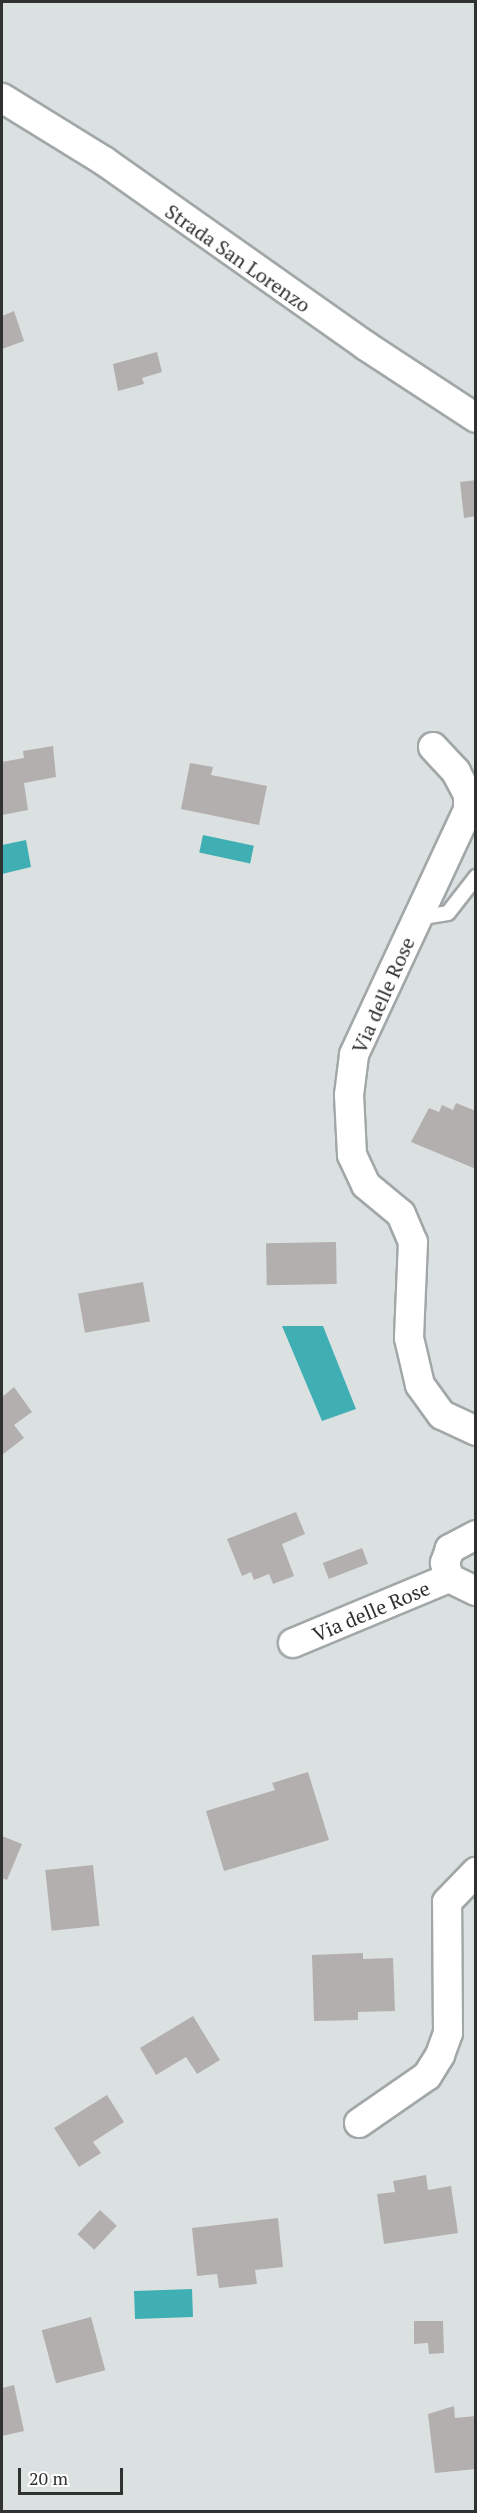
<!DOCTYPE html>
<style>
body{margin:0}
#map{position:relative;width:477px;height:2513px;overflow:hidden;background:#dbe1e1;font-family:"PT Serif",serif}
div>[style]{position:absolute}
.water>*{inset:0;background:#40afb4;transform-origin:0 0}
.building>*{inset:0;background:#b4afaf;transform-origin:0 0}
.roads{filter:drop-shadow(2px 0 #a2a7a7) drop-shadow(-2px 0 #a2a7a7) drop-shadow(0 2px #a2a7a7) drop-shadow(0 -2px #a2a7a7)}
.lane>*{height:14px;margin:-7px;padding:0 7px;transform-origin:7px;border-radius:7px;background:#fff}
.street>*{height:28px;margin:-14px;padding:0 14px;transform-origin:14px;border-radius:14px;background:#fff}
span{translate:-50% -50%;white-space:nowrap;text-align:center;line-height:1.15;-webkit-text-stroke:6px #fff;paint-order:stroke}
.street-label{font-size:20px;color:#303232}
.frame{position:absolute;inset:0;border:3px solid #303232;pointer-events:none}
.scale{position:absolute;left:18px;top:2468px;width:105px;height:27px;box-sizing:border-box;border:3px solid #303232;border-top:0;padding-left:8px;font-size:18px;line-height:21px;white-space:nowrap;color:#303232;-webkit-text-stroke:4px #fff;paint-order:stroke}
</style>
<div id="map">
<div class="water">
<div style="left:203px;top:835px;width:52px;height:18px;rotate:12deg"></div>
<div style="clip-path:polygon(26px 840px,31px 867px,2px 874px,2px 845px)"></div>
<div style="clip-path:polygon(282px 1326px,323px 1326px,356px 1409px,322px 1421px)"></div>
<div style="left:192px;top:2289px;width:28px;height:58px;rotate:88deg"></div>
</div>
<div class="building">
<div style="clip-path:polygon(14px 311px,24px 341px,2px 349px,2px 316px)"></div>
<div style="clip-path:polygon(157px 352px,162px 372px,142px 378px,144px 384px,118px 391px,113px 364px)"></div>
<div style="clip-path:polygon(476px 480px,476px 516px,464px 518px,460px 482px)"></div>
<div style="clip-path:polygon(53px 746px,56px 777px,24px 783px,28px 810px,2px 815px,2px 762px,24px 758px,23px 751px)"></div>
<div style="clip-path:polygon(190px 763px,213px 767px,211px 775px,267px 786px,259px 825px,181px 809px)"></div>
<div style="clip-path:polygon(456px 1103px,476px 1111px,476px 1169px,411px 1142px,429px 1108px,439px 1112px,442px 1105px,453px 1110px)"></div>
<div style="left:336px;top:1242px;width:42px;height:70px;rotate:89deg"></div>
<div style="left:143px;top:1282px;width:40px;height:66px;rotate:80deg"></div>
<div style="clip-path:polygon(14px 1387px,32px 1412px,14px 1425px,24px 1438px,2px 1455px,2px 1397px)"></div>
<div style="clip-path:polygon(296px 1512px,305px 1534px,282px 1544px,294px 1576px,273px 1584px,269px 1574px,254px 1580px,251px 1572px,242px 1576px,227px 1539px)"></div>
<div style="left:362px;top:1548px;width:17px;height:42px;rotate:69deg"></div>
<div style="clip-path:polygon(308px 1772px,329px 1840px,224px 1871px,206px 1811px,275px 1790px,272px 1783px)"></div>
<div style="clip-path:polygon(2px 1836px,22px 1844px,7px 1880px,2px 1878px)"></div>
<div style="left:93px;top:1865px;width:61px;height:48px;rotate:84deg"></div>
<div style="clip-path:polygon(363px 1953px,363px 1959px,393px 1958px,395px 2011px,358px 2012px,358px 2020px,314px 2021px,312px 1955px)"></div>
<div style="clip-path:polygon(193px 2016px,220px 2060px,197px 2074px,186px 2057px,156px 2075px,140px 2048px)"></div>
<div style="clip-path:polygon(107px 2095px,124px 2122px,93px 2142px,101px 2153px,79px 2167px,54px 2128px)"></div>
<div style="clip-path:polygon(426px 2175px,428px 2190px,451px 2186px,458px 2233px,384px 2244px,377px 2194px,395px 2192px,393px 2181px)"></div>
<div style="left:100px;top:2210px;width:23px;height:33px;rotate:43deg"></div>
<div style="clip-path:polygon(278px 2218px,283px 2267px,255px 2270px,257px 2284px,219px 2288px,217px 2274px,197px 2276px,192px 2228px)"></div>
<div style="left:91px;top:2317px;width:55px;height:51px;rotate:75deg"></div>
<div style="clip-path:polygon(414px 2321px,443px 2321px,444px 2353px,429px 2354px,428px 2343px,414px 2344px)"></div>
<div style="clip-path:polygon(14px 2385px,24px 2431px,2px 2436px,2px 2388px)"></div>
<div style="clip-path:polygon(454px 2406px,455px 2418px,476px 2416px,476px 2469px,435px 2473px,428px 2414px)"></div>
</div>
<div class="roads">
<div class="lane">
<div style="left:417px;top:918px;width:31px;rotate:-9deg"></div>
<div style="left:448px;top:913px;width:46px;rotate:-52.1deg"></div>
</div>
<div class="street">
<div style="left:2px;top:98px;width:120px;rotate:31.7deg"></div>
<div style="left:104px;top:161px;width:321px;rotate:35.2deg"></div>
<div style="left:366px;top:346px;width:131px;rotate:33.2deg"></div>
<div style="left:433px;top:747px;width:34px;rotate:47deg"></div>
<div style="left:456px;top:772px;width:26px;rotate:62deg"></div>
<div style="left:468px;top:795px;width:15px;rotate:90deg"></div>
<div style="left:468px;top:810px;width:270px;rotate:115deg"></div>
<div style="left:354px;top:1055px;width:40px;rotate:97.1deg"></div>
<div style="left:349px;top:1095px;width:60px;rotate:87.1deg"></div>
<div style="left:352px;top:1155px;width:33px;rotate:65deg"></div>
<div style="left:366px;top:1185px;width:45px;rotate:39.6deg"></div>
<div style="left:401px;top:1214px;width:30px;rotate:67deg"></div>
<div style="left:413px;top:1242px;width:96px;rotate:92.4deg"></div>
<div style="left:409px;top:1338px;width:48px;rotate:76.8deg"></div>
<div style="left:420px;top:1385px;width:37px;rotate:54deg"></div>
<div style="left:442px;top:1415px;width:38px;rotate:25deg"></div>
<div style="left:476px;top:1535px;width:30px;rotate:152deg"></div>
<div style="left:450px;top:1549px;width:15px;rotate:110deg"></div>
<div style="left:445px;top:1563px;width:16px;rotate:75deg"></div>
<div style="left:449px;top:1578px;width:30px;rotate:26deg"></div>
<div style="left:293px;top:1643px;width:169px;rotate:-22.6deg"></div>
<div style="left:359px;top:2123px;width:83px;rotate:-34.7deg"></div>
<div style="left:427px;top:2076px;width:25px;rotate:-58deg"></div>
<div style="left:440px;top:2055px;width:23px;rotate:-70deg"></div>
<div style="left:448px;top:2033px;width:131px;rotate:-90.4deg"></div>
<div style="left:447px;top:1902px;width:42px;rotate:-46deg"></div>
</div>
</div>
<div class="street-label">
<span style="left:238px;top:258px;rotate:35deg">Strada San Lorenzo</span>
<span style="left:383px;top:995px;rotate:-66deg">Via delle Rose</span>
<span style="left:371px;top:1611px;rotate:-23deg">Via delle Rose</span>
</div>
<div class="frame"></div>
<div class="scale">20 m</div>
</div>
